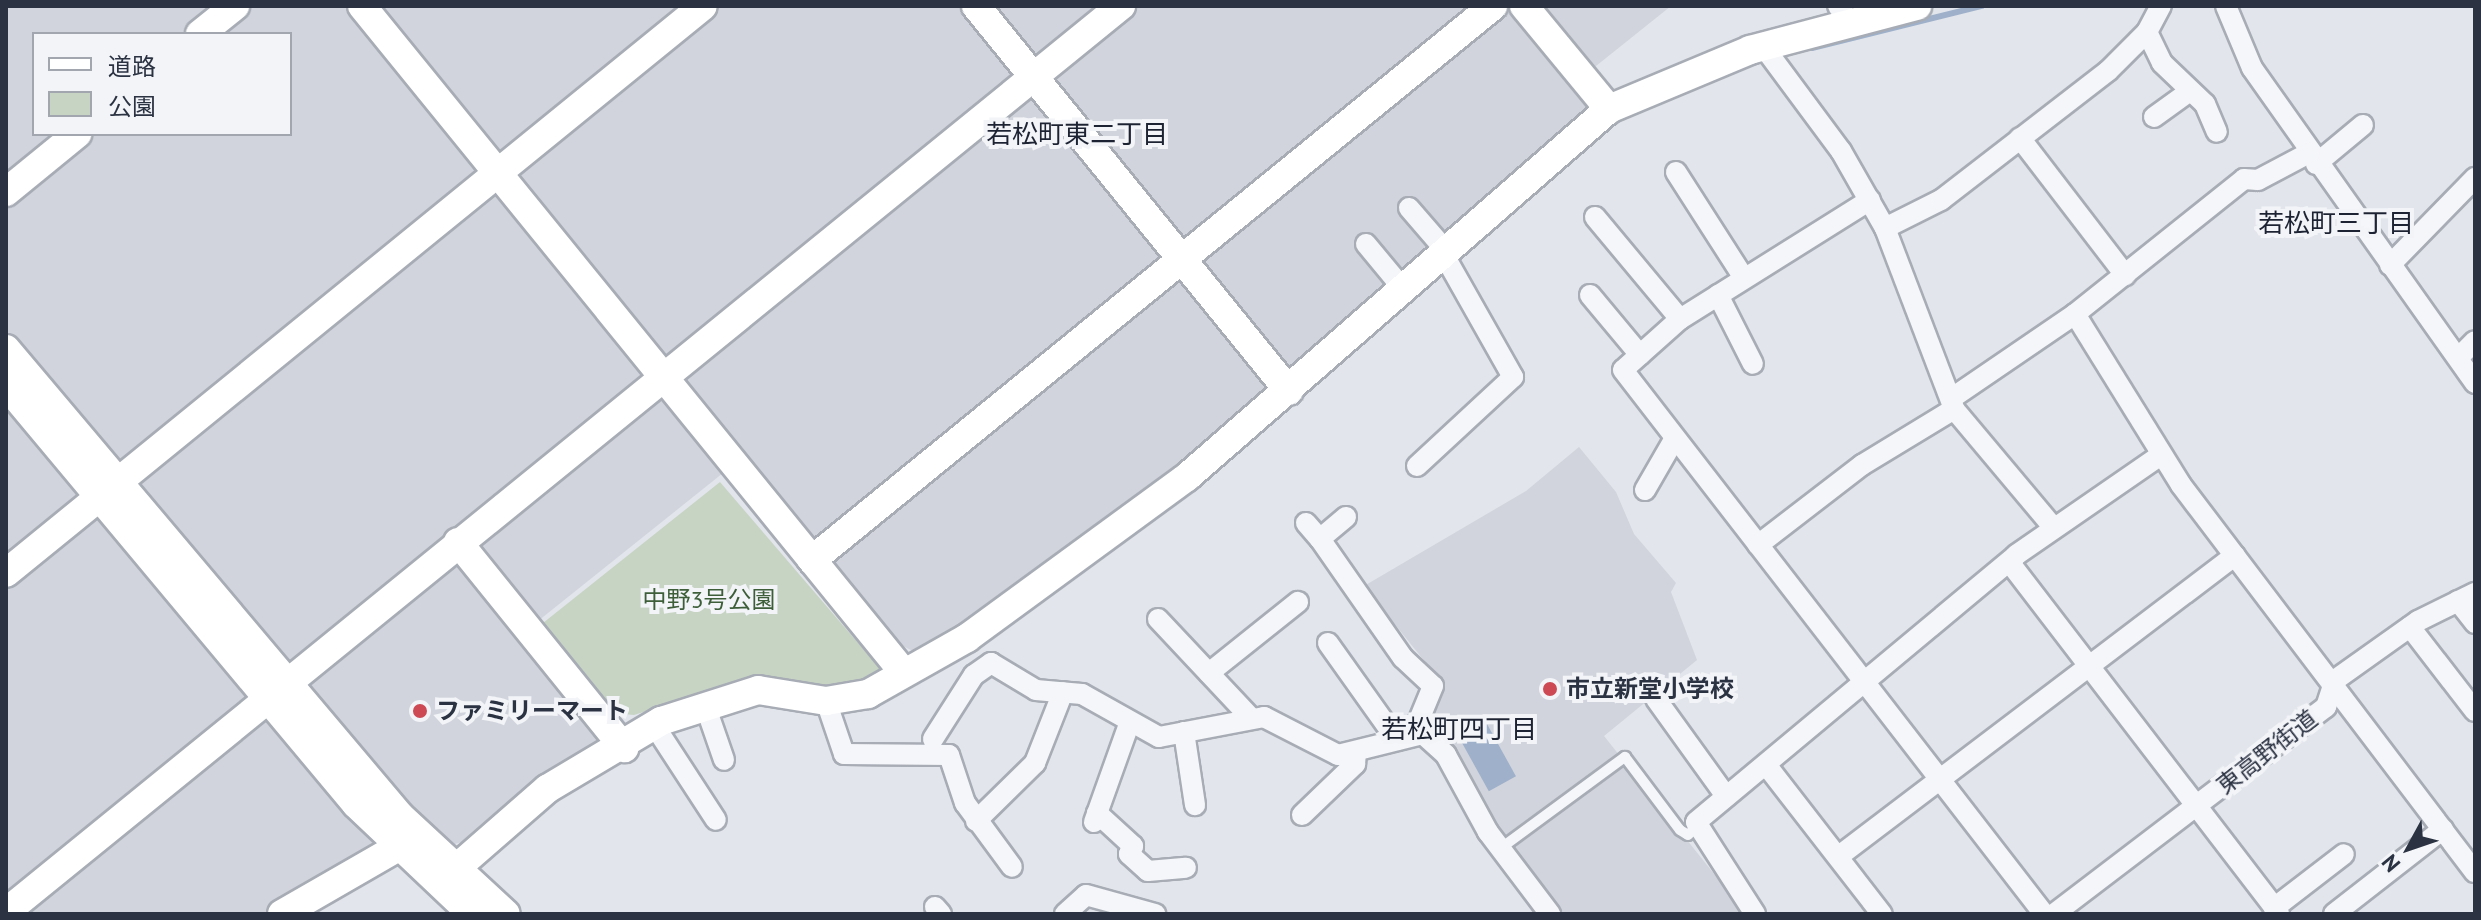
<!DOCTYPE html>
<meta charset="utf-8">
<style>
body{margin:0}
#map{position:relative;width:2481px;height:920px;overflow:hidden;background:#e2e5eb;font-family:"PT Sans","Noto Sans JP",sans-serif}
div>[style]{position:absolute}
.built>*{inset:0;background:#d1d4dc}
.green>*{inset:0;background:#c7d4c4}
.water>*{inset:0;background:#9eb0ca;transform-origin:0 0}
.stream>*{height:6px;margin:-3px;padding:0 3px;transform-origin:3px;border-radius:3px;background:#9eb0ca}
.roads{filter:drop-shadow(2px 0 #a7acb5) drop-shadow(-2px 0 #a7acb5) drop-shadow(0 2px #a7acb5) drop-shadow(0 -2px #a7acb5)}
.lane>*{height:10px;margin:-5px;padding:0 5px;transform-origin:5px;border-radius:5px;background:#f5f6f9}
.street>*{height:20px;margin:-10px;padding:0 10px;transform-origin:10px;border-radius:10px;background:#f5f6f9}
.secondary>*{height:28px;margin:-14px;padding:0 14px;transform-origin:14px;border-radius:14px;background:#fff}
.dots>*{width:22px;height:22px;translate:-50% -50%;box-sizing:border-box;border:4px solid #f2f4f8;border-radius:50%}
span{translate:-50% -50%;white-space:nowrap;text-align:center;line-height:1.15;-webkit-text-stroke:8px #f2f4f8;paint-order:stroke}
.park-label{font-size:24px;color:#3d5e38}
.poi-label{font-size:24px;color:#2b3242;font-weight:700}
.left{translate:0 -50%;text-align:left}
.street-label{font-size:24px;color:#2b3242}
.neighbourhood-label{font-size:26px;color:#1d2333}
.frame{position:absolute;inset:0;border:8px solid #2b3242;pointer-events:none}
.legend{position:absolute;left:32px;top:32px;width:260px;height:104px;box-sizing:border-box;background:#f2f4f8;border:2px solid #a2a6af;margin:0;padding:10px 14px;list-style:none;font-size:24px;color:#2b3242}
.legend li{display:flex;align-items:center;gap:16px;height:40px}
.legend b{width:40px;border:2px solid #a2a6af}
.north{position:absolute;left:2369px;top:808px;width:80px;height:80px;-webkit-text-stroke:6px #f2f4f8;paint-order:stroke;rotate:230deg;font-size:22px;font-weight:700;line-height:32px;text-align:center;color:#2b3242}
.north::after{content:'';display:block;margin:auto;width:28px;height:36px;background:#2b3242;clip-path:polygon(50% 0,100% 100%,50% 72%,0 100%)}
</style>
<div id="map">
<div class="built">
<div style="clip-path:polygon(evenodd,6px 6px,1671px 6px,1591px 70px,1613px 99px,1180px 476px,925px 657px,897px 643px,743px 457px,528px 629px,610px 735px,473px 839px,451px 845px,429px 821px,262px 914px,6px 914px,6px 6px,34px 34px,290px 34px,290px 134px,34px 134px,34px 34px)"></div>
<div style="clip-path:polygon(1579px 447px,1616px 492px,1634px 534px,1676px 583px,1671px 592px,1697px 660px,1604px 736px,1746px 914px,1560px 914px,1425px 724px,1439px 679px,1364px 586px,1526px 491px)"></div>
</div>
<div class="green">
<div style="clip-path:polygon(720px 482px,883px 672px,862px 684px,820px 687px,752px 677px,634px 715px,613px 713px,543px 623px)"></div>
</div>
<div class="water">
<div style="left:1482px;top:715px;width:70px;height:31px;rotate:61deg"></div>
</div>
<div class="stream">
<div style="left:1812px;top:48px;width:175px;rotate:-13.9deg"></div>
</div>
<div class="roads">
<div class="lane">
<div style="left:1501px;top:848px;width:154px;rotate:-36.3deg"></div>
<div style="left:1625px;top:757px;width:91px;rotate:53deg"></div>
<div style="left:1680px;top:830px;width:9px;rotate:32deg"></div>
<div style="left:1688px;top:835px;width:10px;rotate:-45deg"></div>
</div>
<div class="street">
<div style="left:1838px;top:6px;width:21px;rotate:53deg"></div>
<div style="left:2226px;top:6px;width:67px;rotate:67.2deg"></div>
<div style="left:2252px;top:68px;width:386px;rotate:54.7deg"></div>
<div style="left:2147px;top:32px;width:34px;rotate:64deg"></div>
<div style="left:2162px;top:63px;width:59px;rotate:43.6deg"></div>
<div style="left:2205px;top:104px;width:30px;rotate:67deg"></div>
<div style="left:1763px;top:46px;width:131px;rotate:53.4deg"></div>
<div style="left:1841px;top:151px;width:89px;rotate:60.3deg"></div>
<div style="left:1885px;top:228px;width:194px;rotate:69.1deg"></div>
<div style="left:1954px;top:409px;width:154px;rotate:50deg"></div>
<div style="left:2154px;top:117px;width:44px;rotate:-35.8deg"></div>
<div style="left:2020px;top:138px;width:173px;rotate:52.5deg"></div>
<div style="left:2316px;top:164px;width:61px;rotate:-39.7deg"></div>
<div style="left:1676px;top:172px;width:126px;rotate:57.3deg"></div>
<div style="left:1870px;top:200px;width:224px;rotate:147.9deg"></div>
<div style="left:1680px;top:319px;width:76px;rotate:138.2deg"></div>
<div style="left:1623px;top:370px;width:688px;rotate:52.26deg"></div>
<div style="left:1409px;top:208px;width:58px;rotate:49.2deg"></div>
<div style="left:1595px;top:217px;width:133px;rotate:50.2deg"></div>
<div style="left:1885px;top:228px;width:63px;rotate:-26.6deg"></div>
<div style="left:1941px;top:200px;width:211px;rotate:-37.7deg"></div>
<div style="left:2108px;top:71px;width:55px;rotate:-45deg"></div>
<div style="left:2147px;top:32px;width:30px;rotate:-62deg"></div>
<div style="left:1366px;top:244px;width:60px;rotate:50.4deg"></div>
<div style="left:2390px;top:265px;width:122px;rotate:-45.7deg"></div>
<div style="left:1590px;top:295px;width:78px;rotate:50.2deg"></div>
<div style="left:1718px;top:295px;width:77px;rotate:63.1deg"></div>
<div style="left:2075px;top:314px;width:201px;rotate:58.2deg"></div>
<div style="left:2181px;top:485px;width:486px;rotate:52.8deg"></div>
<div style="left:2460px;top:356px;width:21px;rotate:-45deg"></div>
<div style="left:1952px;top:398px;width:149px;rotate:-34.3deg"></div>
<div style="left:2075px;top:314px;width:216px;rotate:-38.6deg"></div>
<div style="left:2244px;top:179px;width:14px;rotate:4deg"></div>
<div style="left:2258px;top:180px;width:58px;rotate:-27.9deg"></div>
<div style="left:1417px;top:466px;width:131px;rotate:-42.8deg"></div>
<div style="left:1513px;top:377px;width:140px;rotate:-119.5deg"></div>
<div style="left:1645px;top:490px;width:60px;rotate:-60deg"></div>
<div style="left:1346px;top:517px;width:34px;rotate:140deg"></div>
<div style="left:1320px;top:539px;width:145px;rotate:55.1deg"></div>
<div style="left:1403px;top:658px;width:41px;rotate:43deg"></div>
<div style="left:1433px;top:686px;width:50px;rotate:112.4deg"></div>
<div style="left:1306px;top:523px;width:21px;rotate:49deg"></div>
<div style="left:1758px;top:545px;width:131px;rotate:-37.6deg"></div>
<div style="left:1862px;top:465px;width:108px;rotate:-31.3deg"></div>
<div style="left:2010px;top:563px;width:442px;rotate:52.5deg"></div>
<div style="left:2458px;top:601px;width:28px;rotate:52deg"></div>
<div style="left:1158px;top:619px;width:136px;rotate:46.8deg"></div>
<div style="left:2410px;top:627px;width:106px;rotate:52.3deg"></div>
<div style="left:1328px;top:643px;width:119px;rotate:54.6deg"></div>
<div style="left:1209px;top:673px;width:114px;rotate:-38.6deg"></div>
<div style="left:1656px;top:699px;width:120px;rotate:54.2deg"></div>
<div style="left:826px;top:701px;width:56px;rotate:71.2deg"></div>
<div style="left:844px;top:754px;width:105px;rotate:0.5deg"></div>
<div style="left:949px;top:755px;width:51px;rotate:71.6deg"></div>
<div style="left:965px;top:803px;width:79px;rotate:53.7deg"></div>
<div style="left:705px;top:705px;width:58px;rotate:70.9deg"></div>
<div style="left:654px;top:725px;width:113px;rotate:56.9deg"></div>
<div style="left:1184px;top:732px;width:74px;rotate:81.4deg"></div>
<div style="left:933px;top:739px;width:76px;rotate:-57.4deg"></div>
<div style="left:974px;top:675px;width:21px;rotate:-35deg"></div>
<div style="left:991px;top:663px;width:52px;rotate:31deg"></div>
<div style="left:1036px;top:690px;width:46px;rotate:5deg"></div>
<div style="left:1082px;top:694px;width:88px;rotate:29.2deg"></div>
<div style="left:1159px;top:737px;width:107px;rotate:-10.8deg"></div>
<div style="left:1264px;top:717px;width:83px;rotate:27.2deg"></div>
<div style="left:1338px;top:755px;width:88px;rotate:-13.9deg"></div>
<div style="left:1423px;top:734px;width:31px;rotate:42deg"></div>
<div style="left:1446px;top:755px;width:88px;rotate:61.4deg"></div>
<div style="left:1488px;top:832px;width:103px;rotate:52.9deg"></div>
<div style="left:1767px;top:766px;width:187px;rotate:52.2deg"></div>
<div style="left:1097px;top:813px;width:49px;rotate:42.5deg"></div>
<div style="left:1133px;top:846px;width:9px;rotate:117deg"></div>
<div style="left:1129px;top:854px;width:25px;rotate:42deg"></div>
<div style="left:1148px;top:871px;width:38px;rotate:-5deg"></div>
<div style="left:1302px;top:815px;width:74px;rotate:-43.9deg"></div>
<div style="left:1355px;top:764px;width:12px;rotate:-85deg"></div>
<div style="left:976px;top:821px;width:83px;rotate:-44.5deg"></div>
<div style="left:1035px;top:763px;width:76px;rotate:-68.5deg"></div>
<div style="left:1094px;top:822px;width:104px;rotate:-70.3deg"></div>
<div style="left:1839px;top:856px;width:497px;rotate:-37.2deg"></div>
<div style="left:935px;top:907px;width:9px;rotate:49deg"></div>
<div style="left:2274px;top:908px;width:88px;rotate:-37.6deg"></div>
<div style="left:1065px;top:914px;width:28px;rotate:-42deg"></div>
<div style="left:1086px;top:895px;width:72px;rotate:15.4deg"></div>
<div style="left:1755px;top:914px;width:109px;rotate:-122.7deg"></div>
<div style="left:1696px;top:822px;width:417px;rotate:-39.8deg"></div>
<div style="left:2016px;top:555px;width:176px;rotate:-34.6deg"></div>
<div style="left:2054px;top:914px;width:342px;rotate:-37.3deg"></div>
<div style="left:2326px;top:707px;width:28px;rotate:-72deg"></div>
<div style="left:2335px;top:680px;width:102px;rotate:-35.4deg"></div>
<div style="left:2418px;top:621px;width:64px;rotate:-26.2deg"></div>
<div style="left:2334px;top:914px;width:138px;rotate:-37.9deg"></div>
</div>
<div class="secondary">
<div style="left:362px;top:6px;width:859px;rotate:50.9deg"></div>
<div style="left:976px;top:6px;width:496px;rotate:50.9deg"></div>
<div style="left:1524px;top:6px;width:134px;rotate:50.5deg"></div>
<div style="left:200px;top:34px;width:45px;rotate:-38.7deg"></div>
<div style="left:6px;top:192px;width:92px;rotate:-39.2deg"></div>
<div style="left:6px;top:349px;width:611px;rotate:49.85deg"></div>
<div style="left:400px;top:816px;width:144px;rotate:42.8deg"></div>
<div style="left:6px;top:385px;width:546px;rotate:50.13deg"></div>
<div style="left:356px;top:804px;width:160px;rotate:43.5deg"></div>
<div style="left:458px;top:542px;width:265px;rotate:51.1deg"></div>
<div style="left:812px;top:560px;width:878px;rotate:-39.13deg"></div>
<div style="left:6px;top:573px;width:898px;rotate:-39.13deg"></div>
<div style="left:453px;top:871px;width:125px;rotate:-41.1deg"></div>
<div style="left:547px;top:789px;width:133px;rotate:-30.8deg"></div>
<div style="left:661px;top:721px;width:102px;rotate:-17.7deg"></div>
<div style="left:758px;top:690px;width:69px;rotate:9.2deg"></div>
<div style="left:826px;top:701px;width:43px;rotate:-9.5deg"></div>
<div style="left:868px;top:694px;width:114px;rotate:-29.5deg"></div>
<div style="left:967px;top:638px;width:273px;rotate:-36.2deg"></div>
<div style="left:1187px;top:477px;width:560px;rotate:-41.09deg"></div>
<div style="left:1609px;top:109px;width:153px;rotate:-22.7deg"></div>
<div style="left:1750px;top:50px;width:173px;rotate:-14.8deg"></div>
<div style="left:6px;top:912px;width:1437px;rotate:-39.1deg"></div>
<div style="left:282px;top:914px;width:133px;rotate:-29.9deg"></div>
</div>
</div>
<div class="dots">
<div style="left:1550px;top:689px;background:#cd4a55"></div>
<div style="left:420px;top:711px;background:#cd4a55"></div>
</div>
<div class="park-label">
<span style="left:709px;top:600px">中野3号公園</span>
</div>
<div class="poi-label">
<span class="left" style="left:1566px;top:689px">市立新堂小学校</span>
<span class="left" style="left:436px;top:711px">ファミリーマート</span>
</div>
<div class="street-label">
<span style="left:2267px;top:752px;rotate:-38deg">東高野街道</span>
</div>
<div class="neighbourhood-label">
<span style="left:1077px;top:134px">若松町東二丁目</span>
<span style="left:2336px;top:223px">若松町三丁目</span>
<span style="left:1459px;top:729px">若松町四丁目</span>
</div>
<div class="frame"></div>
<ul class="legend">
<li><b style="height:10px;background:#fff"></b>道路</li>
<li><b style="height:22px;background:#c7d4c4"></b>公園</li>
</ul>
<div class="north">N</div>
</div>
